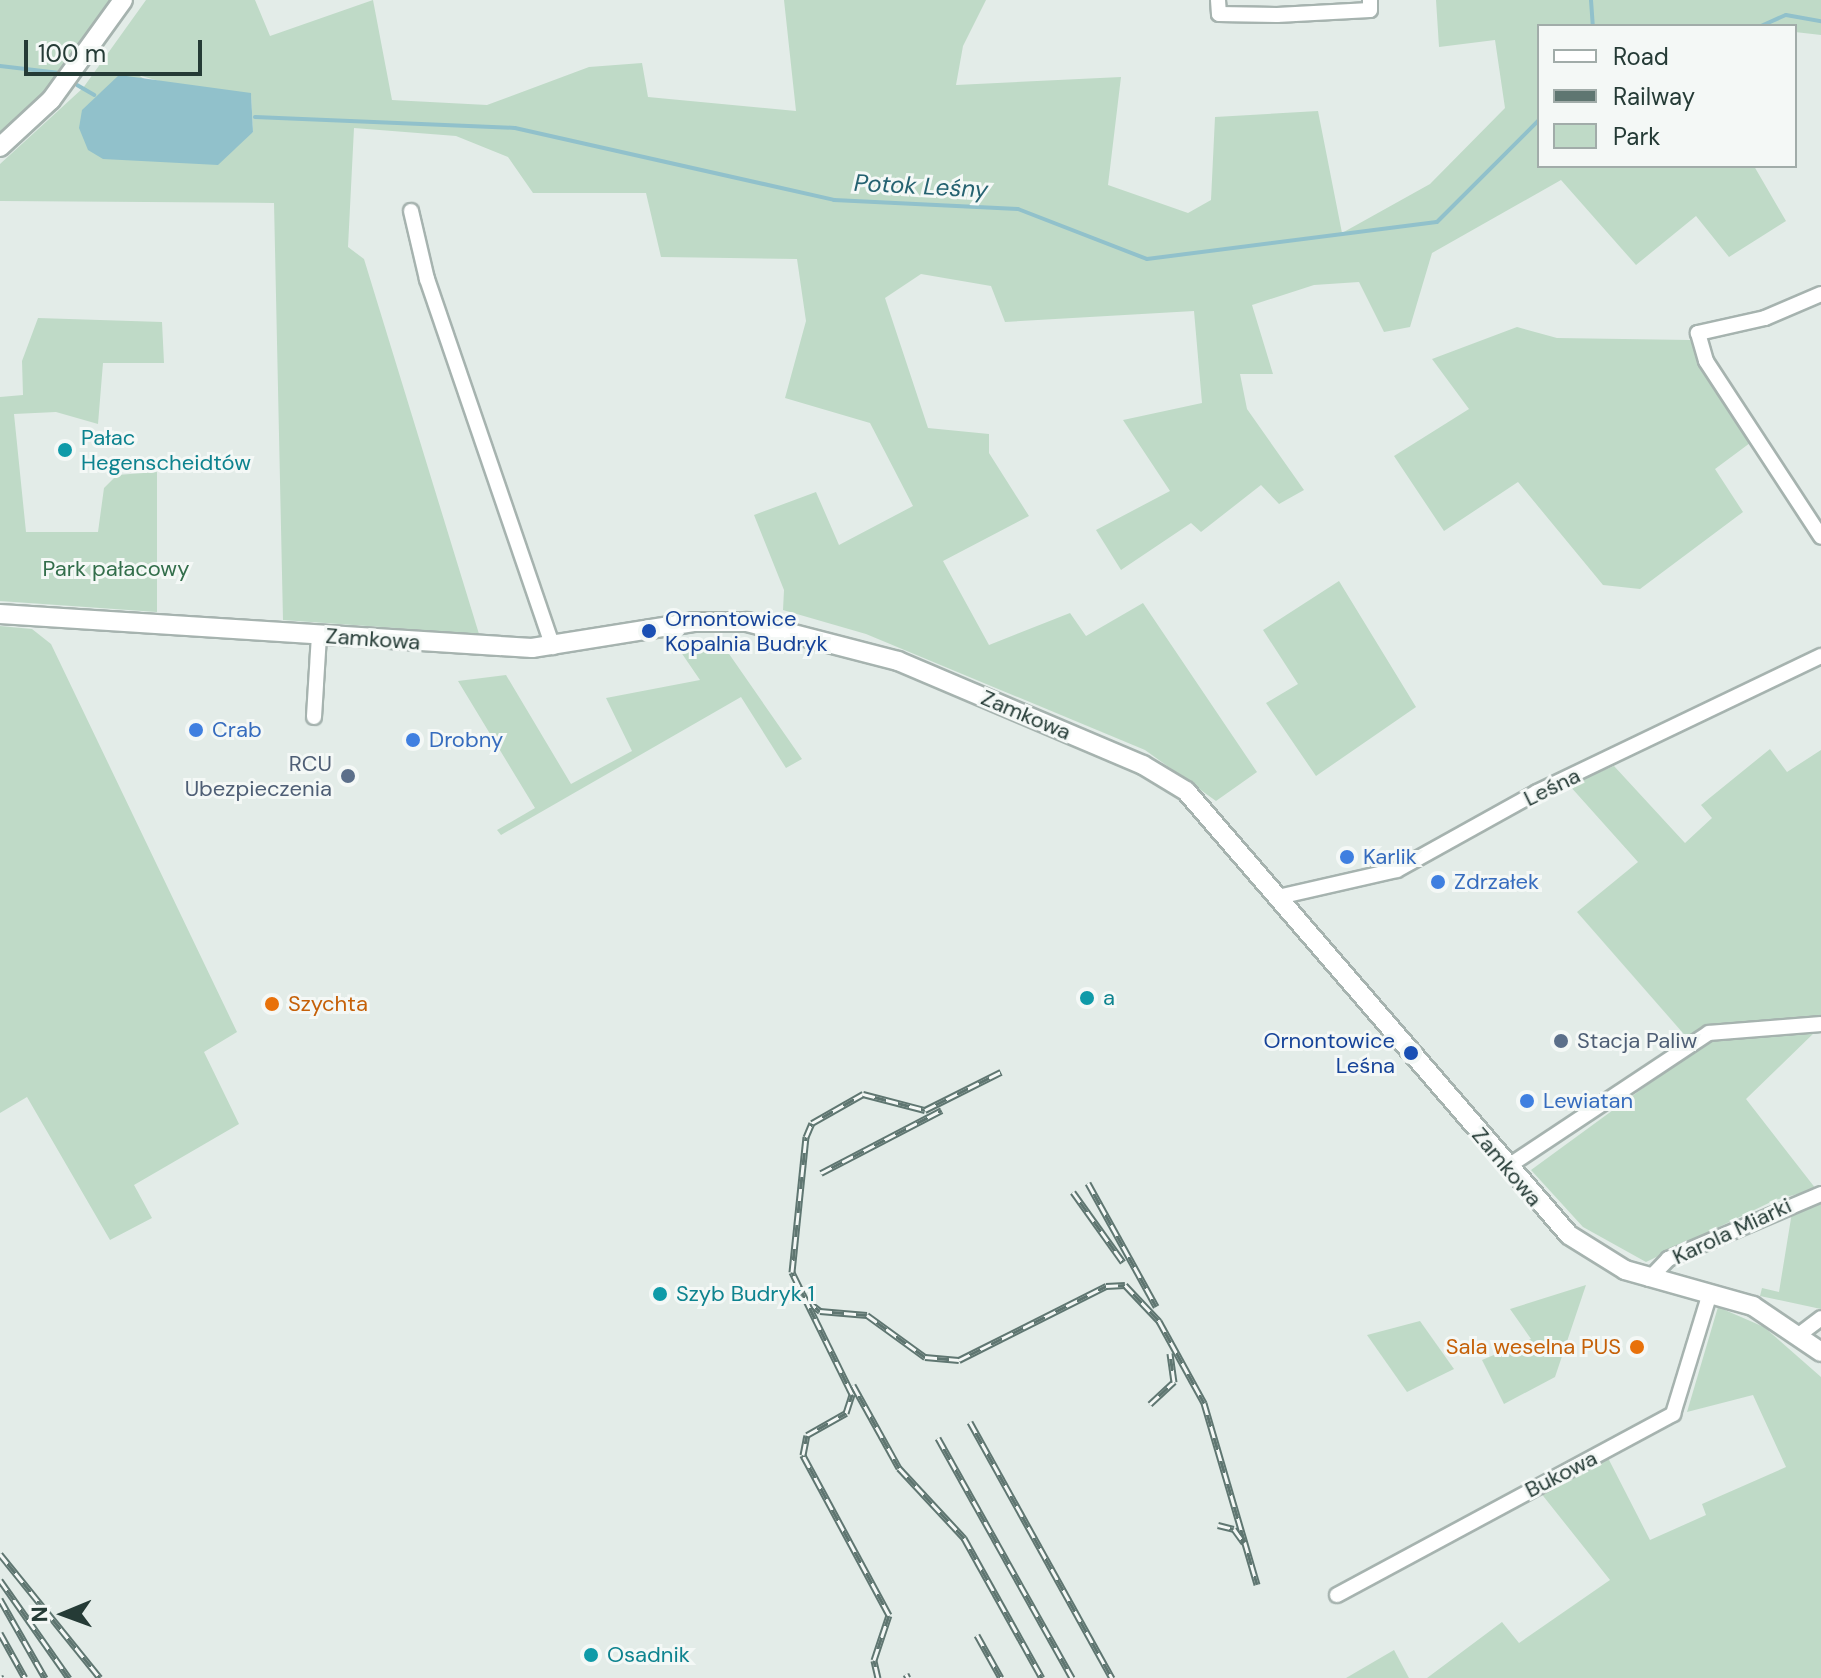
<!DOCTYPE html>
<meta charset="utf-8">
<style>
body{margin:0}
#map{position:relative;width:1821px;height:1678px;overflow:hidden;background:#e3ece8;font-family:"DM Sans",sans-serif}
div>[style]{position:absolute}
.green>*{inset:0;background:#bfdac7}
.water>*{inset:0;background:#91c1cb}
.stream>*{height:4px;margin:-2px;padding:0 2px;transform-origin:2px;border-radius:2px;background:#91c1cb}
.roads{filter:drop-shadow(2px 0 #a6b3af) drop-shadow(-2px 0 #a6b3af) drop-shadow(0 2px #a6b3af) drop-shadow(0 -2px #a6b3af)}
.street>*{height:14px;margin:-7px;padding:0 7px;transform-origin:7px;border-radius:7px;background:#fff}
.secondary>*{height:18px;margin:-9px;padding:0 9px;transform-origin:9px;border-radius:9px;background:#fff}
.rail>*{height:7px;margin-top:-3.5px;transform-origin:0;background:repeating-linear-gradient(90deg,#f4f8f6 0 12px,#5f7671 0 24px);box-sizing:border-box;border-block:2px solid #5f7671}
.dots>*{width:22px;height:22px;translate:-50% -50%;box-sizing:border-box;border:4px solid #f4f8f6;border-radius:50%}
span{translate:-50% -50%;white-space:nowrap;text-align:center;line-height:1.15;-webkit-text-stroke:6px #f4f8f6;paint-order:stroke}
.culture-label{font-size:22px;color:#0d838f}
.left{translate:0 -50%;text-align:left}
.park-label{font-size:22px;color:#336e4b}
.transit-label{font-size:22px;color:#164399}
.right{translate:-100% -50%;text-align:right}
.street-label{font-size:22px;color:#253b36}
.shop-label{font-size:22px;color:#366cbe}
.service-label{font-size:22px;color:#4e5e75}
.food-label{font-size:22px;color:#c56008}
.water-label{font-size:24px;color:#256271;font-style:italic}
.legend{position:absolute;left:1537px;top:24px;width:260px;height:144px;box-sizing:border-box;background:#f4f8f6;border:2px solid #a1aca9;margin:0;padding:10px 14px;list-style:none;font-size:24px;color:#253b36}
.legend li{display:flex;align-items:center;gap:16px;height:40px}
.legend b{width:40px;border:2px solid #a1aca9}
.north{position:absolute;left:24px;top:1574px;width:80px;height:80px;-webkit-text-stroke:6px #f4f8f6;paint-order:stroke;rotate:269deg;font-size:22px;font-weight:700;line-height:32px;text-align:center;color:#253b36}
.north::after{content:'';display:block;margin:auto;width:28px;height:36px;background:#253b36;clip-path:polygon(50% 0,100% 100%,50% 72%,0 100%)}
.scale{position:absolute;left:24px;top:40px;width:178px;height:36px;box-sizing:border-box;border:4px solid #253b36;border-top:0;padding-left:10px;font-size:24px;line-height:28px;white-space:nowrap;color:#253b36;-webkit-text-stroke:6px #f4f8f6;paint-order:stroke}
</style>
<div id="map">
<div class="green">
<div style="clip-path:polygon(0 0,112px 0,44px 98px,0 139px)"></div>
<div style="clip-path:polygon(evenodd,146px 0,255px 0,270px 36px,373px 0,392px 100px,487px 105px,589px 67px,642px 63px,648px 97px,796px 111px,784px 0,986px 0,963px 46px,956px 85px,1121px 77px,1108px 185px,1188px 213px,1211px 200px,1215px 117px,1318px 111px,1342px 233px,1430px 184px,1505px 108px,1495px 40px,1439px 47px,1436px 0,1821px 0,1821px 35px,1795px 32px,1795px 26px,1539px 26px,1539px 166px,1754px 166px,1786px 221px,1729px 257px,1696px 216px,1636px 265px,1561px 180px,1432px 253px,1410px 327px,1384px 332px,1359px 282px,1314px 285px,1252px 305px,1273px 374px,1240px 374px,1247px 409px,1304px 490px,1279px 504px,1261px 485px,1201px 532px,1191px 523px,1121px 570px,1096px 530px,1170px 491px,1123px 420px,1202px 403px,1194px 311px,1005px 322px,991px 286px,921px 274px,885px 298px,928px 428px,989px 434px,989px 453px,1029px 516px,943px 561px,989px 645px,1070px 613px,1086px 636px,1143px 603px,1257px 772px,1216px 801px,1145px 750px,866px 634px,783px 610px,784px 590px,754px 515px,816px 492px,839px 545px,913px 506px,870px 423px,785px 398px,806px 321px,797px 259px,661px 257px,646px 193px,533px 193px,508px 157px,456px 136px,354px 128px,348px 247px,364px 259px,479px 634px,283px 620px,274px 203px,0 201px,0 164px,83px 88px,146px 0,138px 75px,187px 89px,251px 94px,253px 132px,240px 139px,138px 75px)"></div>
<div style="clip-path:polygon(38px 318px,162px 322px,164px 363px,103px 363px,98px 424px,56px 412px,14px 414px,26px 532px,98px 532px,104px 488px,117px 475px,157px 472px,157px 612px,0 601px,0 397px,23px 395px,22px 361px)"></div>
<div style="clip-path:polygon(1517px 327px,1557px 338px,1690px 340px,1750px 443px,1715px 469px,1743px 512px,1640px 589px,1603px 585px,1518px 482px,1444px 531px,1394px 456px,1469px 409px,1432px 359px)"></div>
<div style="clip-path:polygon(1339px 581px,1416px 707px,1316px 776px,1266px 703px,1298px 684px,1263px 630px)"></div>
<div style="clip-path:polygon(0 626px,32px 629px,51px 644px,237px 1032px,204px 1052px,239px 1124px,134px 1185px,152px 1218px,110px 1240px,27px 1097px,0 1113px)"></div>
<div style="clip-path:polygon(718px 638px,802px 759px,786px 768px,741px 697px,501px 835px,497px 830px,535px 808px,458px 681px,506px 675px,571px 784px,632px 751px,606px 698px,700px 680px,674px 642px)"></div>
<div style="clip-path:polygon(1770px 749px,1787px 772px,1821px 750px,1821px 1020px,1709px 1026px,1689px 1040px,1577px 912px,1638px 862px,1569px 785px,1614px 766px,1685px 843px,1712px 818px,1701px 805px)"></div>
<div style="clip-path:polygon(1817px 1030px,1746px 1099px,1816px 1189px,1775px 1200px,1646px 1262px,1583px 1227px,1531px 1170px,1713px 1037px)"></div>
<div style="clip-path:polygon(1821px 1198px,1821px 1309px,1760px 1296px,1762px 1288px,1779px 1292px,1793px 1206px)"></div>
<div style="clip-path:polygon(1586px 1285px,1555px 1377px,1504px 1404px,1482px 1360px,1531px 1339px,1510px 1309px)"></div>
<div style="clip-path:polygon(1718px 1307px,1764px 1327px,1821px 1377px,1821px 1678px,1427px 1678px,1502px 1622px,1519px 1643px,1610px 1580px,1540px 1492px,1608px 1458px,1650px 1540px,1706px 1515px,1702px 1504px,1786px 1467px,1753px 1395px,1687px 1412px)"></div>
<div style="clip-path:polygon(1420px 1321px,1454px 1369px,1407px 1392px,1367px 1335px)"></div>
<div style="clip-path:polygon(1394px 1650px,1409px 1678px,1346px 1678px)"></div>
</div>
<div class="water">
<div style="clip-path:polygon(119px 75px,251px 93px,253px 132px,218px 165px,103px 159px,88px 150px,79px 128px,82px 110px)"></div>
</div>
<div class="stream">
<div style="left:1591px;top:0;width:26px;rotate:86deg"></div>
<div style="left:1761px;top:26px;width:27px;rotate:-24deg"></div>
<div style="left:1786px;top:15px;width:36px;rotate:10deg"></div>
<div style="left:0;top:66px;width:60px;rotate:6.7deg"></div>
<div style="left:77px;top:85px;width:20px;rotate:30deg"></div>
<div style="left:255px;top:117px;width:260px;rotate:2.4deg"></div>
<div style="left:515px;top:128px;width:327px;rotate:12.7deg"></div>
<div style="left:834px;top:200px;width:184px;rotate:2.8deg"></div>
<div style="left:1018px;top:209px;width:138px;rotate:21.2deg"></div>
<div style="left:1147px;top:259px;width:292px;rotate:-7.3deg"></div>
<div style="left:1437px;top:222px;width:144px;rotate:-45deg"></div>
</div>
<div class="roads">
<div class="street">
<div style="left:1218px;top:0;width:14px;rotate:86deg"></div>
<div style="left:1219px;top:14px;width:58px;rotate:1deg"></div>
<div style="left:1277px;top:15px;width:93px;rotate:-3.1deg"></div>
<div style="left:1370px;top:10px;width:10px;rotate:-90deg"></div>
<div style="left:411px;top:211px;width:70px;rotate:76.8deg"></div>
<div style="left:427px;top:279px;width:389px;rotate:71.1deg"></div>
<div style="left:1821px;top:294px;width:61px;rotate:156.8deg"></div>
<div style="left:1765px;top:318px;width:69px;rotate:167.4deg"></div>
<div style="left:1698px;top:333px;width:29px;rotate:74deg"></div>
<div style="left:1706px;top:361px;width:210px;rotate:56.8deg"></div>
<div style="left:314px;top:717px;width:82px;rotate:-86.5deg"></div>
<div style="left:1278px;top:897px;width:122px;rotate:-12.8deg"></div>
<div style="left:1397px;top:870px;width:160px;rotate:-29.1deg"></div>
<div style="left:1537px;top:792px;width:315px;rotate:-25.6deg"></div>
<div style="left:1507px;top:1167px;width:242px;rotate:-33.6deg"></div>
<div style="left:1709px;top:1033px;width:112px;rotate:-4.6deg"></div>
<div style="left:1649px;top:1279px;width:28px;rotate:-46deg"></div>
<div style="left:1668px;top:1259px;width:166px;rotate:-23deg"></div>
<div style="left:1800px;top:1334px;width:26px;rotate:-37deg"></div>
<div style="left:1337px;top:1595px;width:382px;rotate:-28.3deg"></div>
<div style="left:1673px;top:1414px;width:127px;rotate:-73deg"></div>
</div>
<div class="secondary">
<div style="left:0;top:147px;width:69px;rotate:-42.7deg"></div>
<div style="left:51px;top:100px;width:123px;rotate:-54.2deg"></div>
<div style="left:0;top:614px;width:533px;rotate:3.66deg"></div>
<div style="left:532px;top:648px;width:165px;rotate:-9.1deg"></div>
<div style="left:695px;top:622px;width:52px"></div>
<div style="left:747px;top:622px;width:156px;rotate:14.5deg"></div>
<div style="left:898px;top:661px;width:266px;rotate:23deg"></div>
<div style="left:1143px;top:765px;width:50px;rotate:31.2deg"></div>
<div style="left:1186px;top:791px;width:586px;rotate:49.22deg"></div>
<div style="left:1569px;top:1235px;width:66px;rotate:32deg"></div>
<div style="left:1625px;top:1270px;width:133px;rotate:15.7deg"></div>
<div style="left:1753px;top:1306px;width:82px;rotate:34.1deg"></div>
</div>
</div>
<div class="rail">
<div style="left:821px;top:1173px;width:136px;rotate:-27.5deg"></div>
<div style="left:1088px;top:1183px;width:141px;rotate:61.1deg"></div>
<div style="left:1073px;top:1192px;width:86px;rotate:54.5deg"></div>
<div style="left:806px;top:1300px;width:18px;rotate:38deg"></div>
<div style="left:820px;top:1311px;width:47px;rotate:4.9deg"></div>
<div style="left:867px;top:1315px;width:72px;rotate:35.9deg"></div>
<div style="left:925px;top:1357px;width:34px;rotate:5deg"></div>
<div style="left:959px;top:1360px;width:165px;rotate:-26.7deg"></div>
<div style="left:1106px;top:1286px;width:19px;rotate:-3deg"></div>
<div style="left:1125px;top:1285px;width:50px;rotate:46.6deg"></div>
<div style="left:1159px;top:1321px;width:94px;rotate:61.2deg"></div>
<div style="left:1204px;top:1403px;width:189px;rotate:73.7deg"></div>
<div style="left:853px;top:1385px;width:95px;rotate:61deg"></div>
<div style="left:899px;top:1468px;width:96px;rotate:47.1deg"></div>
<div style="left:964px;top:1538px;width:160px;rotate:60.9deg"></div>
<div style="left:1150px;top:1404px;width:33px;rotate:-43deg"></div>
<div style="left:1174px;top:1382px;width:29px;rotate:-98deg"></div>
<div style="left:970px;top:1422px;width:293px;rotate:61deg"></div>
<div style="left:938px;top:1438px;width:275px;rotate:60.8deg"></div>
<div style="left:1218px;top:1525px;width:16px;rotate:14deg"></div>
<div style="left:1234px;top:1529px;width:17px;rotate:54deg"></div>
<div style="left:0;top:1554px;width:159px;rotate:51.1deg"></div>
<div style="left:0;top:1580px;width:120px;rotate:54.9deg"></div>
<div style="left:0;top:1599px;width:91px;rotate:60.3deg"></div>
<div style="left:0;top:1633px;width:51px;rotate:60.9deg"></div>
<div style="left:977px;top:1635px;width:49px;rotate:60.8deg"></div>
<div style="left:906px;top:1674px;width:4px;rotate:63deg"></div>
<div style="left:0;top:1676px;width:2px;rotate:63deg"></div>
<div style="left:878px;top:1678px;width:18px;rotate:-103deg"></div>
<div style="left:874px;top:1660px;width:47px;rotate:-71.6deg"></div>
<div style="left:889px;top:1615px;width:182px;rotate:-118.3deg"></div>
<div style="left:803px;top:1455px;width:20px;rotate:-79deg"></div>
<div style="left:807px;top:1435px;width:45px;rotate:-29.4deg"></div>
<div style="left:846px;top:1413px;width:20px;rotate:-72deg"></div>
<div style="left:852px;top:1394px;width:136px;rotate:-116.2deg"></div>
<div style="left:792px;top:1272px;width:136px;rotate:-84.1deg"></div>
<div style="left:806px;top:1137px;width:15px;rotate:-67deg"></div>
<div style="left:812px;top:1123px;width:59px;rotate:-29.6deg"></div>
<div style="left:863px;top:1094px;width:64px;rotate:14.5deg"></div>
<div style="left:925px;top:1110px;width:85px;rotate:-26.6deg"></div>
</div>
<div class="dots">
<div style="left:65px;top:450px;background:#0f9aa8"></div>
<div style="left:649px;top:631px;background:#1a4fb4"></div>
<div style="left:196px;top:730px;background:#3f7fe0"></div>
<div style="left:413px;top:740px;background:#3f7fe0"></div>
<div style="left:348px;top:776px;background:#5c6f8a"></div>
<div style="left:1347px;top:857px;background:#3f7fe0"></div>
<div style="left:1438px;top:882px;background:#3f7fe0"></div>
<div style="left:1087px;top:998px;background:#0f9aa8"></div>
<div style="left:272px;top:1004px;background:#e8710a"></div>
<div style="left:1561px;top:1041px;background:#5c6f8a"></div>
<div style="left:1411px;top:1053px;background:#1a4fb4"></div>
<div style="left:1527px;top:1101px;background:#3f7fe0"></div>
<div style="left:660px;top:1294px;background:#0f9aa8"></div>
<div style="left:1637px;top:1347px;background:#e8710a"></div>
<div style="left:591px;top:1655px;background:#0f9aa8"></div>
</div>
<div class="culture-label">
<span class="left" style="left:81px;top:450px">Pałac<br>Hegenscheidtów</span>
<span class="left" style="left:1103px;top:998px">a</span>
<span class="left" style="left:676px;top:1294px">Szyb Budryk 1</span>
<span class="left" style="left:607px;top:1655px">Osadnik</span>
</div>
<div class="park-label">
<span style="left:116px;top:569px">Park pałacowy</span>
</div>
<div class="transit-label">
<span class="left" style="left:665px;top:631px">Ornontowice<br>Kopalnia Budryk</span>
<span class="right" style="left:1395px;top:1053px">Ornontowice<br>Leśna</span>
</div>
<div class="street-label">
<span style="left:373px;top:639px;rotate:4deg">Zamkowa</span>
<span style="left:1026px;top:715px;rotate:23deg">Zamkowa</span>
<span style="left:1552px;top:787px;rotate:-26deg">Leśna</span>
<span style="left:1507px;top:1167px;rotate:50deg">Zamkowa</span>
<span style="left:1732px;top:1231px;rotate:-25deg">Karola Miarki</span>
<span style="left:1561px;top:1474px;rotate:-27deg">Bukowa</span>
</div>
<div class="shop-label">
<span class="left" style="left:212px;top:730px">Crab</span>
<span class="left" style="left:429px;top:740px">Drobny</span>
<span class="left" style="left:1363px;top:857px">Karlik</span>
<span class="left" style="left:1454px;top:882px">Zdrzałek</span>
<span class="left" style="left:1543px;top:1101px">Lewiatan</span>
</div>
<div class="service-label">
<span class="right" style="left:332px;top:776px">RCU<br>Ubezpieczenia</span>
<span class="left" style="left:1577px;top:1041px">Stacja Paliw</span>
</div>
<div class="food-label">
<span class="left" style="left:288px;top:1004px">Szychta</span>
<span class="right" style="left:1621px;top:1347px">Sala weselna PUS</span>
</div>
<div class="water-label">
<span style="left:921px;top:186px;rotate:3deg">Potok Leśny</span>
</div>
<ul class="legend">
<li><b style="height:10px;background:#fff"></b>Road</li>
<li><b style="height:10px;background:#5f7671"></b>Railway</li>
<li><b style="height:22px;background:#bfdac7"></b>Park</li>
</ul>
<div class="north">N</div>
<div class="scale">100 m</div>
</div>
